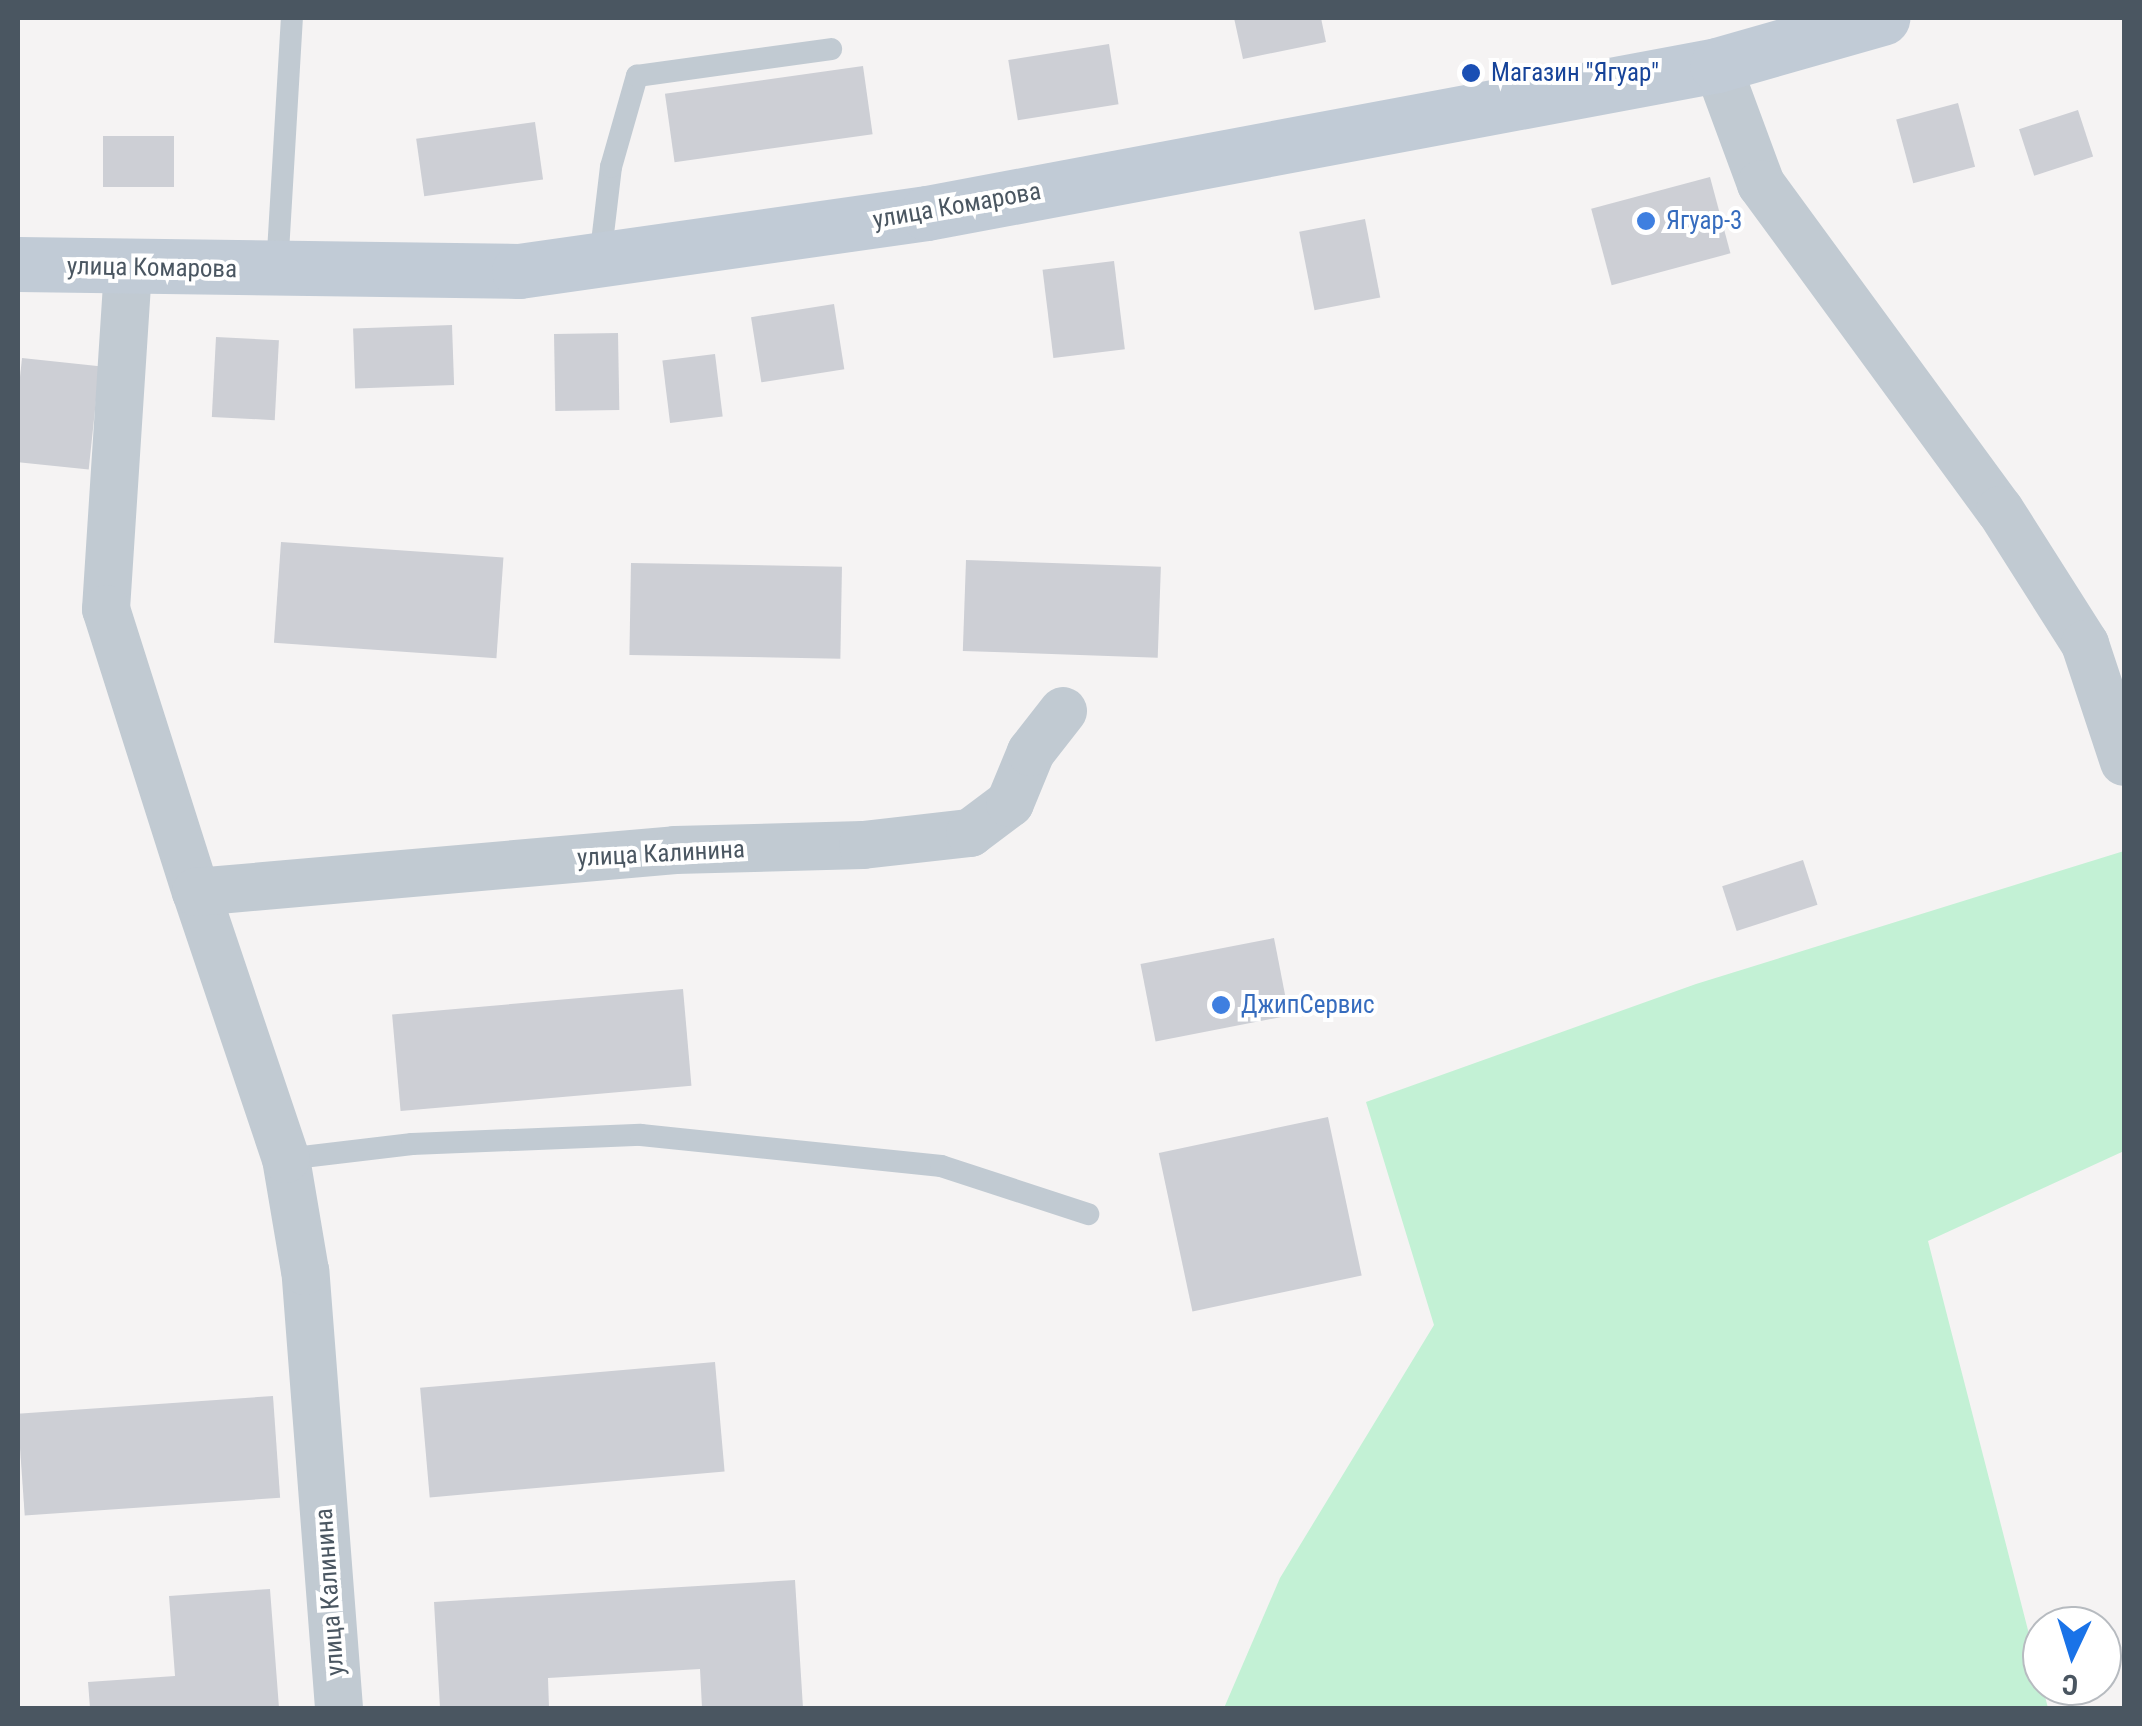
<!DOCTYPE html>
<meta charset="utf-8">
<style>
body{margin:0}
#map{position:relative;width:2142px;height:1726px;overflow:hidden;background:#f5f3f3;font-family:"Roboto Condensed",sans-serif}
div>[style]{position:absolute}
.green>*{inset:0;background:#c3f1d5}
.building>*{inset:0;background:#cdcfd5;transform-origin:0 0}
.lane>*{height:22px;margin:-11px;padding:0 11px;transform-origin:11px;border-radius:11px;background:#c1cad2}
.street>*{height:48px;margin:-24px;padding:0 24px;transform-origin:24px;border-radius:24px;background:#c1cad2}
.secondary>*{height:55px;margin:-27.5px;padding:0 27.5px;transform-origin:27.5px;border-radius:27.5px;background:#c1cbd6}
.dots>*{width:28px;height:28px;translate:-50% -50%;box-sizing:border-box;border:5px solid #fff;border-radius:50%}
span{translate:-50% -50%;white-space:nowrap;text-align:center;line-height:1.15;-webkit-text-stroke:8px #fff;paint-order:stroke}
.transit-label{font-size:25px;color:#164399}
.left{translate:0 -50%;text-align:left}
.street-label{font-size:25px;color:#4a5661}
.shop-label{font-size:25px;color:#366cbe}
.frame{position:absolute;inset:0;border:20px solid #4a5661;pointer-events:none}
.north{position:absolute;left:2022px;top:1606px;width:100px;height:100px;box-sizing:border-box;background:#fff;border:2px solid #b7bbc0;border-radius:50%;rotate:184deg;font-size:28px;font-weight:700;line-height:40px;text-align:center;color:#4a5661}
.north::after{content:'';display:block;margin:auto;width:35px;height:45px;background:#1a73e8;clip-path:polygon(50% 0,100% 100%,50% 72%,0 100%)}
</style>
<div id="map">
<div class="green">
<div style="clip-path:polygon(2124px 851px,2124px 1151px,1928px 1241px,2048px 1708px,1224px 1708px,1280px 1578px,1434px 1325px,1366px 1102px,1696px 984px)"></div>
</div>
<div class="building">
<div style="clip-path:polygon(1234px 18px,1321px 18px,1326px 42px,1243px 59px)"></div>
<div style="left:1109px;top:44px;width:61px;height:102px;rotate:81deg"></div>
<div style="left:863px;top:66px;width:69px;height:200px;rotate:82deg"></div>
<div style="left:1958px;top:103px;width:66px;height:64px;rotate:75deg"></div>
<div style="left:2078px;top:110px;width:49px;height:62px;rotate:72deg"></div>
<div style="left:535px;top:122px;width:58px;height:120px;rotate:82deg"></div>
<div style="left:103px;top:136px;width:71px;height:51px"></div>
<div style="left:1710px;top:177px;width:79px;height:123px;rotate:75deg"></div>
<div style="left:1365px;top:219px;width:80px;height:67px;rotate:79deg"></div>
<div style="left:1114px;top:261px;width:89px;height:72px;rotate:83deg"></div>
<div style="left:834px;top:304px;width:66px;height:84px;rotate:81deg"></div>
<div style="left:452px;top:325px;width:60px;height:99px;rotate:88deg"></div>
<div style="left:618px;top:333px;width:77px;height:64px;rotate:89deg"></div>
<div style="left:216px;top:337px;width:63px;height:80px;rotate:3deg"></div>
<div style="left:715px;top:354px;width:63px;height:53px;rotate:83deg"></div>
<div style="left:22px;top:358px;width:78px;height:104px;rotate:6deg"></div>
<div style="left:281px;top:542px;width:223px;height:101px;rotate:4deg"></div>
<div style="left:966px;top:560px;width:195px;height:91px;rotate:2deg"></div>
<div style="left:631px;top:563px;width:211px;height:92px;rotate:1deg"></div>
<div style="left:1803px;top:860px;width:47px;height:85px;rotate:72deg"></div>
<div style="left:1274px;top:938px;width:79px;height:136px;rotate:79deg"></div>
<div style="left:683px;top:989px;width:97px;height:292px;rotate:85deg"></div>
<div style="left:1328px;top:1117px;width:162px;height:173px;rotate:78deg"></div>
<div style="left:715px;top:1362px;width:110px;height:296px;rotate:85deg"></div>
<div style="left:273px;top:1396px;width:102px;height:256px;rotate:86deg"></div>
<div style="clip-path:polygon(795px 1580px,803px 1708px,702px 1708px,700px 1669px,548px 1678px,549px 1708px,440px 1708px,434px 1602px)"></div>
<div style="clip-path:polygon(270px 1589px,279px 1708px,90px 1708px,88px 1682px,175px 1676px,169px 1596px)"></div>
</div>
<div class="lane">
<div style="left:600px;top:259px;width:93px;rotate:-83.2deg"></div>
<div style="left:611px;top:167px;width:95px;rotate:-74.1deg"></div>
<div style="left:637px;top:76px;width:196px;rotate:-7.9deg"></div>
<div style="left:277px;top:269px;width:251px;rotate:-86.6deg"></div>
<div style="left:286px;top:1159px;width:127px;rotate:-6.8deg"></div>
<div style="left:412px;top:1144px;width:229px;rotate:-2.3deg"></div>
<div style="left:641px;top:1135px;width:302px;rotate:5.9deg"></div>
<div style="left:941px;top:1166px;width:155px;rotate:18.1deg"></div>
</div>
<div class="street">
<div style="left:1717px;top:65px;width:127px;rotate:69.7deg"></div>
<div style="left:1761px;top:184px;width:404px;rotate:53.8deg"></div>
<div style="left:2000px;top:510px;width:159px;rotate:57.6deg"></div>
<div style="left:2085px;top:644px;width:124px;rotate:71.7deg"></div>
<div style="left:128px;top:269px;width:341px;rotate:93.7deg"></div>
<div style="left:106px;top:609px;width:297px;rotate:72.4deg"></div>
<div style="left:339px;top:1708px;width:438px;rotate:-94.4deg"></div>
<div style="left:305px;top:1271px;width:114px;rotate:-99.6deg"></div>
<div style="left:286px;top:1159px;width:282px;rotate:-108.6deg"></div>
<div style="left:196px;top:892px;width:481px;rotate:-5deg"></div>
<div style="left:675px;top:850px;width:188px;rotate:-1.5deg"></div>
<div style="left:863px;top:845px;width:108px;rotate:-6.4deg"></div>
<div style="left:970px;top:833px;width:50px;rotate:-36.9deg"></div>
<div style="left:1010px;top:803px;width:55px;rotate:-67.6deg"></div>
<div style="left:1031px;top:752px;width:52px;rotate:-52deg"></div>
</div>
<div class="secondary">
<div style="left:18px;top:264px;width:501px;rotate:0.8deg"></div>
<div style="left:519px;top:271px;width:412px;rotate:-8.1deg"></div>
<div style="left:927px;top:213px;width:804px;rotate:-10.61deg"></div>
<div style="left:1717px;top:65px;width:172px;rotate:-15.9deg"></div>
</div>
<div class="dots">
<div style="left:1471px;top:73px;background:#1a4fb4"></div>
<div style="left:1646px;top:221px;background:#3f7fe0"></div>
<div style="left:1221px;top:1005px;background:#3f7fe0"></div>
</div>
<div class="transit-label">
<span class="left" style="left:1491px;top:73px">Магазин "Ягуар"</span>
</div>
<div class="street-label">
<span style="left:957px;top:206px;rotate:-10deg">улица Комарова</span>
<span style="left:152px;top:268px;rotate:1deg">улица Комарова</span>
<span style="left:661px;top:854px;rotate:-3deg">улица Калинина</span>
<span style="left:330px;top:1592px;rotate:-94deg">улица Калинина</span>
</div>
<div class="shop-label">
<span class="left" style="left:1666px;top:221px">Ягуар-3</span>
<span class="left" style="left:1241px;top:1005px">ДжипСервис</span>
</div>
<div class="frame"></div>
<div class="north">С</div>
</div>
